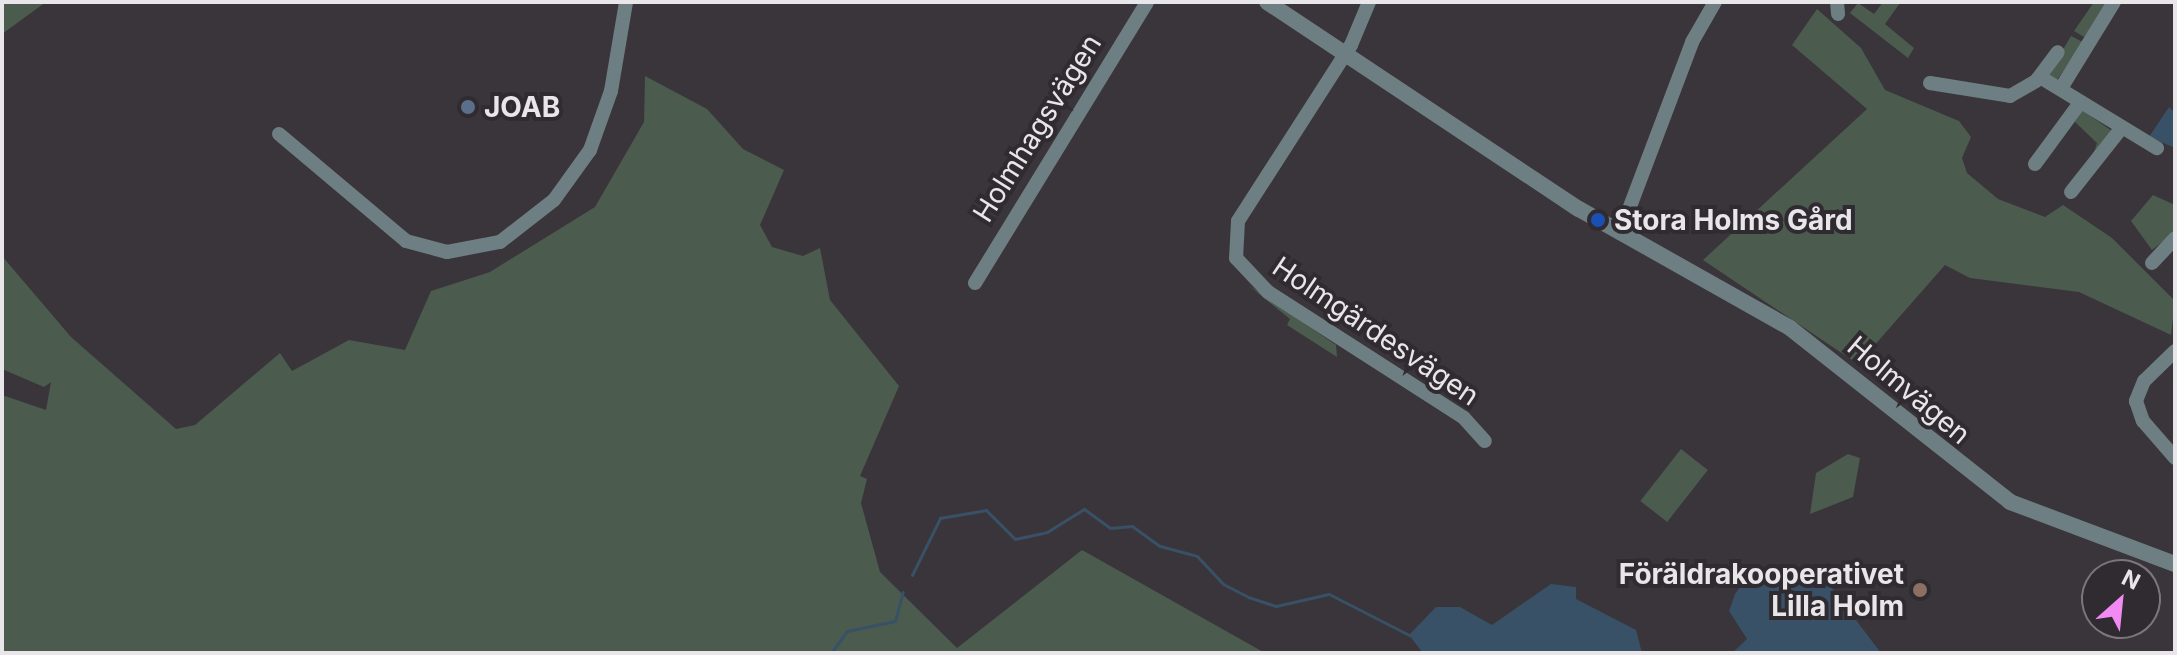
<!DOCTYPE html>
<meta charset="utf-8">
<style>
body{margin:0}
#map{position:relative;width:2177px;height:655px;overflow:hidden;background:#3a353b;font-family:Inter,sans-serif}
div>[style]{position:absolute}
.green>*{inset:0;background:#4b5b4e;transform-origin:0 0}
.water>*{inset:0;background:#385166}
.stream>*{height:3px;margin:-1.5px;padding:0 1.5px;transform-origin:1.5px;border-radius:1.5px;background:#385166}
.minor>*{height:14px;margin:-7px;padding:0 7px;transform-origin:7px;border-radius:7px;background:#6e7f83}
.tertiary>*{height:16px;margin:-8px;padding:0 8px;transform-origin:8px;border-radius:8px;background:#6e7f83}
.dots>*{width:22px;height:22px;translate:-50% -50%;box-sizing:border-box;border:4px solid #302b31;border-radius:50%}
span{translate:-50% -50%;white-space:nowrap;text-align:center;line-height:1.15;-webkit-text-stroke:8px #302b31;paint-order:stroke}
.poi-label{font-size:28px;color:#e9e6ea;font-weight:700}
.left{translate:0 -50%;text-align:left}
.right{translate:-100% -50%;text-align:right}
.street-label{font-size:28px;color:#e9e6ea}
.frame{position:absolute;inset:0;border:4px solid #e9e6ea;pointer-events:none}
.north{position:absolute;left:2081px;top:559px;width:80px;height:80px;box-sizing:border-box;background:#302b31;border:2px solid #7a767b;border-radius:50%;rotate:27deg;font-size:22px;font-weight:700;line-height:32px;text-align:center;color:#e9e6ea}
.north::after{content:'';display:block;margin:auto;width:28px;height:36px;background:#f28af3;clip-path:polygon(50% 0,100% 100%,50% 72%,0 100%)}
</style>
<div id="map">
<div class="green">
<div style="clip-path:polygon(2px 2px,46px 2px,2px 34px)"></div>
<div style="clip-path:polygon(1883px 2px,1900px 3px,1885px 24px,1914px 48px,1908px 58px,1850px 13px,1858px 3px,1874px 14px)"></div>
<div style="clip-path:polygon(2094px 2px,2112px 2px,2084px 37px,2074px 31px)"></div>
<div style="clip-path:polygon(1817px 9px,1861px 48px,1885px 90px,1959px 121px,1971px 137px,1962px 158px,1967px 173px,1998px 199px,2045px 217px,2063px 205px,2112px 238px,2175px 301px,2171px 335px,2079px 292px,1970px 278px,1945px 265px,1858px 364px,1703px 260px,1867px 109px,1792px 45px)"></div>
<div style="clip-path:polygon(2071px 36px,2083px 42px,2057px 80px,2048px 75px)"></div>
<div style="clip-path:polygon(645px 76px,707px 109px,743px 149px,784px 170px,760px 225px,772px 247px,803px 256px,820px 248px,830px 300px,899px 386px,860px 476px,867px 479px,861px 503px,880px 572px,957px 648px,1082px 550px,1265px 653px,2px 653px,2px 395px,46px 410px,51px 382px,44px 387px,2px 369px,2px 256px,71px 337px,176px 429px,195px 425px,280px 353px,292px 371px,349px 340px,405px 350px,431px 291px,490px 272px,595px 207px,644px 122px)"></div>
<div style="clip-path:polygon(2082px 110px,2112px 131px,2091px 162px,2097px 143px,2075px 122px)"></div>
<div style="clip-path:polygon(2153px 195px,2175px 205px,2175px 232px,2152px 250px,2131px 221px)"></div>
<div style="clip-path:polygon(1248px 285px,1336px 345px,1337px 357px,1287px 325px,1290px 319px)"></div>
<div style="left:1681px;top:449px;width:34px;height:66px;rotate:38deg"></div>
<div style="clip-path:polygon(1848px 454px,1860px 458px,1853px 497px,1810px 514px,1816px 473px)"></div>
</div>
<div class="water">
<div style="clip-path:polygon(2169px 107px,2175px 113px,2173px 147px,2149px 137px)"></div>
<div style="clip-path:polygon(1780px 569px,1830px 586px,1881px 653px,1732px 653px,1747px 639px,1729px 611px,1735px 594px,1748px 576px)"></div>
<div style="clip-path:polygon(1551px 584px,1576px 587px,1576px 599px,1636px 630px,1642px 653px,1423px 653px,1409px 635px,1436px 607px,1460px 607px,1492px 625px)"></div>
</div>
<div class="stream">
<div style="left:912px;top:575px;width:64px;rotate:-63.8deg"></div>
<div style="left:940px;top:518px;width:47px;rotate:-9.9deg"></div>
<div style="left:986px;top:510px;width:41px;rotate:45deg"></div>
<div style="left:1015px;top:539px;width:33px;rotate:-12deg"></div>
<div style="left:1047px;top:532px;width:44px;rotate:-31.9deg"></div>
<div style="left:1084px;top:509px;width:32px;rotate:36deg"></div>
<div style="left:1110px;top:528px;width:22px;rotate:-5deg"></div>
<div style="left:1132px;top:526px;width:34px;rotate:36deg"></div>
<div style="left:1160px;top:546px;width:38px;rotate:15deg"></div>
<div style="left:1197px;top:556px;width:38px;rotate:47deg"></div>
<div style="left:1223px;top:584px;width:28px;rotate:27deg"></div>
<div style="left:1248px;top:597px;width:29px;rotate:18deg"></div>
<div style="left:1276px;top:606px;width:54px;rotate:-12.8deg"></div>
<div style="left:1329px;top:594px;width:90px;rotate:27.1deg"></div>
<div style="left:831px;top:653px;width:27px;rotate:-54deg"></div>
<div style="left:847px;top:631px;width:49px;rotate:-11.8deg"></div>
<div style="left:895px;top:621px;width:30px;rotate:-75deg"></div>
</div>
<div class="minor">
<div style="left:1369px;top:2px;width:47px;rotate:112.7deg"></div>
<div style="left:1351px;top:45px;width:209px;rotate:122.7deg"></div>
<div style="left:1238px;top:221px;width:37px;rotate:93deg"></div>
<div style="left:1236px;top:258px;width:47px;rotate:46.7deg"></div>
<div style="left:1268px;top:292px;width:233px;rotate:32.7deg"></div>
<div style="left:1464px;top:418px;width:31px;rotate:48deg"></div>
<div style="left:1837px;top:2px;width:12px;rotate:85deg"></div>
<div style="left:2040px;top:77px;width:137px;rotate:31.3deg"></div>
<div style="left:1930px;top:83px;width:81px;rotate:9.2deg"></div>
<div style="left:2010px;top:96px;width:30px;rotate:-30deg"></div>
<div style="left:2036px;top:81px;width:36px;rotate:-53deg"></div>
<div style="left:2063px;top:85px;width:97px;rotate:-58.4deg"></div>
<div style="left:279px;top:134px;width:166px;rotate:40.1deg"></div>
<div style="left:406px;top:241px;width:42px;rotate:15deg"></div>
<div style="left:447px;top:252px;width:54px;rotate:-10.7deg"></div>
<div style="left:500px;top:242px;width:68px;rotate:-37.9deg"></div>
<div style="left:554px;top:200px;width:62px;rotate:-54.2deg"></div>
<div style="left:590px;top:150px;width:63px;rotate:-70.4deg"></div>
<div style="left:611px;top:91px;width:90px;rotate:-80.4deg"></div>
<div style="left:2035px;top:164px;width:74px;rotate:-53.7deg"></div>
<div style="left:2071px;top:192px;width:79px;rotate:-51.7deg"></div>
<div style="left:1620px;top:233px;width:204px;rotate:-69.3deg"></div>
<div style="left:1692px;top:42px;width:46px;rotate:-60.1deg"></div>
<div style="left:2152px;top:263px;width:34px;rotate:-47deg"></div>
<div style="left:975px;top:283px;width:329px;rotate:-58.5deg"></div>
<div style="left:2175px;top:351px;width:43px;rotate:135.9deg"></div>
<div style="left:2144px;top:381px;width:22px;rotate:112deg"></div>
<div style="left:2136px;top:401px;width:21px;rotate:71deg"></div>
<div style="left:2143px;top:421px;width:49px;rotate:49.1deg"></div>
</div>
<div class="tertiary">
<div style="left:1267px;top:2px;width:374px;rotate:33.6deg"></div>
<div style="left:1579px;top:209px;width:242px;rotate:29.4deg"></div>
<div style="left:1790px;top:328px;width:280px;rotate:38.3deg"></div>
<div style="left:2010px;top:502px;width:176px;rotate:20.6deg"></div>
</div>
<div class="dots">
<div style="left:468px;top:107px;background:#5c6f8a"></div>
<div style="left:1598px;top:220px;background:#1a4fb4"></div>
<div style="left:1920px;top:590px;background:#8d6e63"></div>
</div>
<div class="poi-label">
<span class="left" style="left:484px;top:107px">JOAB</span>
<span class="left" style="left:1614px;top:220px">Stora Holms Gård</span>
<span class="right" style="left:1904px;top:590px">Föräldrakooperativet<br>Lilla Holm</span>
</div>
<div class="street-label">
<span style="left:1037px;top:128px;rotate:-58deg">Holmhagsvägen</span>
<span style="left:1376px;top:331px;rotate:34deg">Holmgärdesvägen</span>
<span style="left:1909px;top:390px;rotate:40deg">Holmvägen</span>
</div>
<div class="frame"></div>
<div class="north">N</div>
</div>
